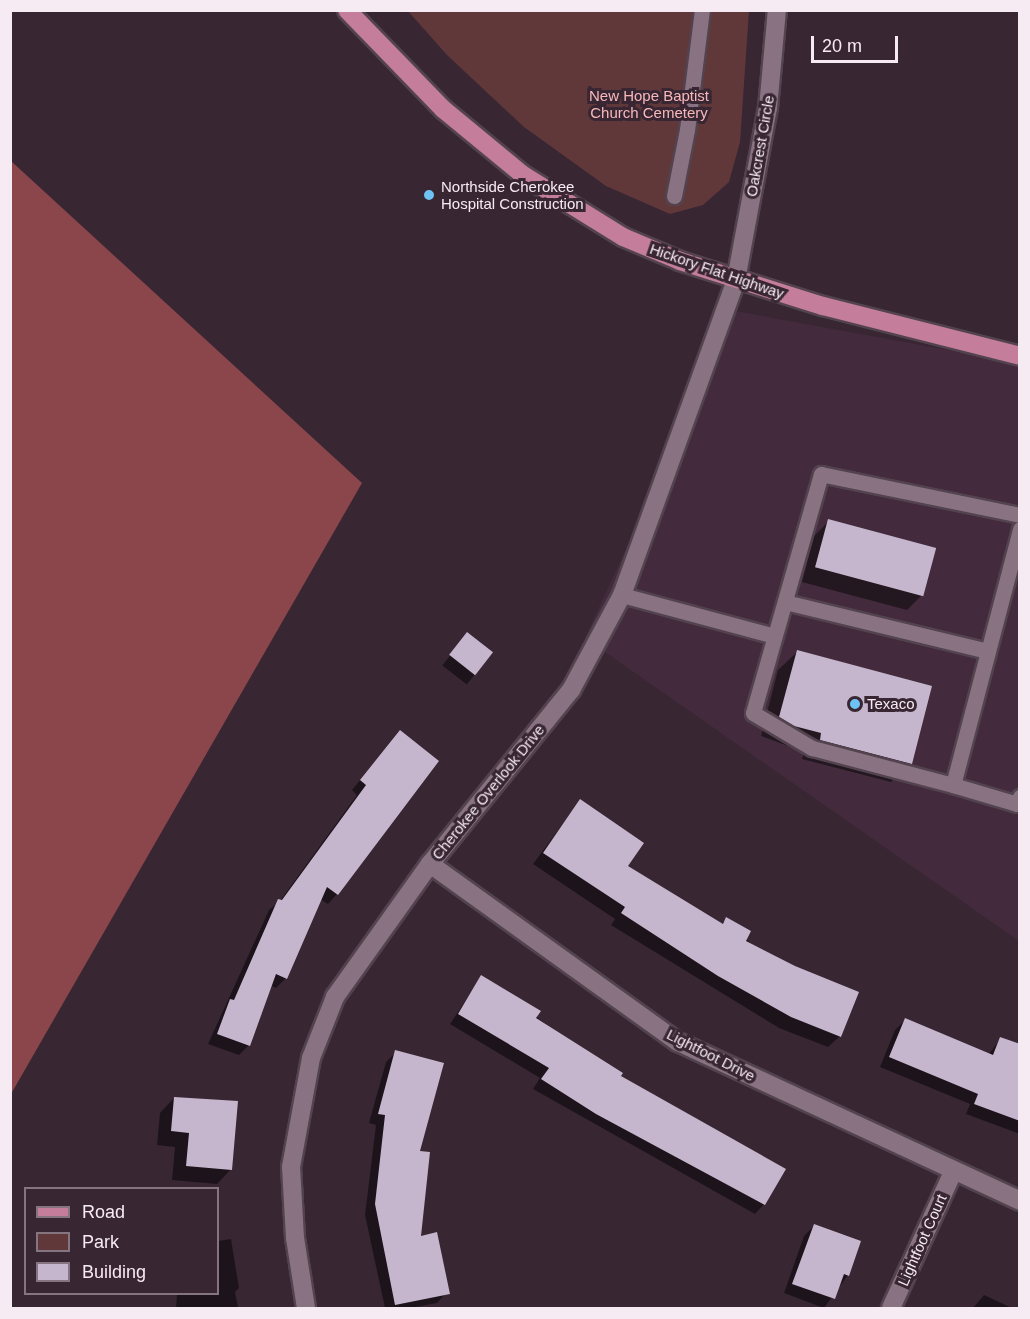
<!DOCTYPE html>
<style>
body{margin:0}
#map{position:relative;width:1030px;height:1319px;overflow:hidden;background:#382633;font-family:Helvetica,sans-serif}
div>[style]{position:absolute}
.built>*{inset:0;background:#432b3d}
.green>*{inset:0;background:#61383a}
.forest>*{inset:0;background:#8a464b}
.shadow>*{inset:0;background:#0007;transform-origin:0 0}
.building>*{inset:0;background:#c6b6cd;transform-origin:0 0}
.roads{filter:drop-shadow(2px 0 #53434f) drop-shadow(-2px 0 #53434f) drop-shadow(0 2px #53434f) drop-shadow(0 -2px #53434f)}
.lane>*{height:15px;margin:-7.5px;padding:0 7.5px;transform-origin:7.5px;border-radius:7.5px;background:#897383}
.street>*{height:18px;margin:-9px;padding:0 9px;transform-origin:9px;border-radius:9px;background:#897383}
.primary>*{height:18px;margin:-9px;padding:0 9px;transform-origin:9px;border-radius:9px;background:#c47d9b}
.dots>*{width:16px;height:16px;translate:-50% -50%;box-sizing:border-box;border:3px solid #382633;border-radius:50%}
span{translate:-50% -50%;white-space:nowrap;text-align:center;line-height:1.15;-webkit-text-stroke:6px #382633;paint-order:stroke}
.park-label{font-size:15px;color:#f8b8ba}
.street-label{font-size:15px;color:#f7ebf3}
.poi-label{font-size:15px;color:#f7ebf3}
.left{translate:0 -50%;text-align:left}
.frame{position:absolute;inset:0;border:12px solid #f7ebf3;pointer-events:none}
.legend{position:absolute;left:24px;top:1187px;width:195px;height:108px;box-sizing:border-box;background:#382633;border:2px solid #847580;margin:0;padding:8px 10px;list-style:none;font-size:18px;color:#f7ebf3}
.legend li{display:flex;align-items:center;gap:12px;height:30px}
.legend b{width:30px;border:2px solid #847580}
.scale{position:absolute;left:811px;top:36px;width:87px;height:27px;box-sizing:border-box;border:3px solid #f7ebf3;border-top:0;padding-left:8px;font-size:18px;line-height:21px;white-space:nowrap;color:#f7ebf3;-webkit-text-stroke:4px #382633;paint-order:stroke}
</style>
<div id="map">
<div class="built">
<div style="clip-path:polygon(735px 311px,1019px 363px,1019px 941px,585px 638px)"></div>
</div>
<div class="green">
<div style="clip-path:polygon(408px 11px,749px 11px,740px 142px,729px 182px,703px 205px,670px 214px,606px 186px,524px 127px,447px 55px)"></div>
</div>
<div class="forest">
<div style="clip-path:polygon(11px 161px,362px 483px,11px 1094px)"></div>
</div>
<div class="shadow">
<div style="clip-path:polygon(829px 521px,922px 595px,907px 610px,802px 582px,814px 536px)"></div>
<div style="left:467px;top:634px;width:31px;height:40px;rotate:38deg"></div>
<div style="clip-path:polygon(797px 652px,910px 763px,891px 782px,802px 759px,804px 752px,761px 736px,778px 670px)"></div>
<div style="clip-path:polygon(400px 732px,337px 894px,328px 904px,320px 899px,286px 978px,276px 988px,270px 985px,249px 1045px,239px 1055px,208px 1044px,269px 910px,280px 901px,357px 795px,352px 790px)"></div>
<div style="clip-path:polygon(580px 801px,626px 867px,721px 925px,727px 919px,840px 1036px,828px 1047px,779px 1028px,611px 925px,615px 919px,533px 864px)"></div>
<div style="clip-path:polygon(481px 977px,619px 1077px,764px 1204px,755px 1214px,533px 1089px,540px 1078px,450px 1024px)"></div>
<div style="clip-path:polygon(905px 1020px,989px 1054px,1001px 1038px,1020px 1046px,1020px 1134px,966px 1114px,970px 1104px,880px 1067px,895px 1030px)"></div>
<div style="clip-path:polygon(396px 1052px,420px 1237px,446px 1293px,437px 1303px,410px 1308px,385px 1308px,365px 1215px,376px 1125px,369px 1123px,386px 1062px)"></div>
<div style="clip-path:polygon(174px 1098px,231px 1169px,217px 1184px,172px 1180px,175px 1147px,157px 1145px,160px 1113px)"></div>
<div style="clip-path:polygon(814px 1226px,848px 1275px,824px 1308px,784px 1293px,804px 1236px)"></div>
<div style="clip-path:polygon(231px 1239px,239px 1288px,235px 1292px,238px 1307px,176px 1308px,177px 1294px,218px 1294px,218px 1241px)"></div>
<div style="clip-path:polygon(984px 1295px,1012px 1308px,973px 1308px)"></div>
</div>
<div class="building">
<div style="left:828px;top:519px;width:112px;height:50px;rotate:15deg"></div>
<div style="left:467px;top:632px;width:33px;height:29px;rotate:38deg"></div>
<div style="clip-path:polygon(797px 650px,932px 686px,912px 764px,820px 740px,821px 733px,794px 726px,779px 717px)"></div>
<div style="clip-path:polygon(400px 730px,439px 761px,338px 895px,327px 887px,287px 979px,276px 974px,250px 1046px,217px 1034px,230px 999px,234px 1000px,278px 899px,282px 900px,366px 785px,360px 780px)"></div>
<div style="clip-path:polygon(580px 799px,644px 843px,628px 866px,723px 924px,726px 917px,751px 931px,746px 941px,795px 966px,859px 992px,841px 1037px,791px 1017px,718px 976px,621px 913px,625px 907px,543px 853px)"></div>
<div style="clip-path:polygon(481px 975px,541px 1011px,536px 1018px,623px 1073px,621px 1076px,786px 1169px,765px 1205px,596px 1114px,541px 1079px,549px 1068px,458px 1014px)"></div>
<div style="clip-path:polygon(905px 1018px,993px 1055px,1000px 1037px,1020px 1044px,1020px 1121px,974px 1104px,978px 1094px,889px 1057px)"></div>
<div style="clip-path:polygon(395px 1050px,444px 1063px,420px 1151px,430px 1152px,421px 1236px,437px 1232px,450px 1294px,395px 1305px,375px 1204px,385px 1115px,378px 1114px)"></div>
<div style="clip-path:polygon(174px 1097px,238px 1101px,232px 1170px,186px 1166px,189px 1133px,171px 1131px)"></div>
<div style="clip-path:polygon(814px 1224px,861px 1241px,849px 1276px,844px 1274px,835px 1299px,792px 1284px)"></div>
</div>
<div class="roads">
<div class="lane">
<div style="left:674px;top:196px;width:67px;rotate:-78.9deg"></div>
<div style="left:687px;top:130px;width:121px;rotate:-82.9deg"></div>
<div style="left:1020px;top:515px;width:203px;rotate:-168.4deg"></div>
<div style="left:821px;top:474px;width:248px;rotate:105.9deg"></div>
<div style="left:753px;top:713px;width:69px;rotate:30.7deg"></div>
<div style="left:812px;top:748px;width:146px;rotate:14.7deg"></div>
<div style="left:953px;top:785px;width:265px;rotate:-75.3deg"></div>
<div style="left:622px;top:595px;width:158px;rotate:15deg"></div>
<div style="left:785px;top:602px;width:209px;rotate:13.6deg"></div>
<div style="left:953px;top:785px;width:67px;rotate:16.5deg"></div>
<div style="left:1017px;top:804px;width:8px;rotate:-67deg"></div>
</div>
<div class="street">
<div style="left:430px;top:864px;width:305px;rotate:35.7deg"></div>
<div style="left:678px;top:1042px;width:377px;rotate:24.9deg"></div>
<div style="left:306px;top:1308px;width:71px;rotate:-98.9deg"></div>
<div style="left:295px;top:1238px;width:71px;rotate:-93.2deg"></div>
<div style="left:291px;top:1167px;width:111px;rotate:-79.6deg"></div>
<div style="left:311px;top:1058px;width:66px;rotate:-68.5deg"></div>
<div style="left:335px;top:997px;width:163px;rotate:-54.5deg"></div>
<div style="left:430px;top:864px;width:224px;rotate:-51deg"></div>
<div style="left:571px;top:690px;width:108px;rotate:-61.8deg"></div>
<div style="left:622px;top:595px;width:335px;rotate:-70.1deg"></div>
<div style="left:736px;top:280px;width:175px;rotate:-79.5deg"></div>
<div style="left:768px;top:108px;width:98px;rotate:-84.8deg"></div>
<div style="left:891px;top:1308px;width:149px;rotate:-65.5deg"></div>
</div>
<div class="primary">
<div style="left:347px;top:10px;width:138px;rotate:45.9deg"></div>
<div style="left:443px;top:109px;width:104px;rotate:39.5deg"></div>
<div style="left:523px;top:175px;width:118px;rotate:31.8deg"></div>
<div style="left:623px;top:237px;width:62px;rotate:22.8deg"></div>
<div style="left:680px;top:261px;width:150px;rotate:17.5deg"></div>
<div style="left:823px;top:306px;width:203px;rotate:14.2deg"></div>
</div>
</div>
<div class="dots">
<div style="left:429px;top:195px;background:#6fc2f4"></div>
<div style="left:855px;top:704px;background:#6fc2f4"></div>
</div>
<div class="park-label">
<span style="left:649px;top:104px">New Hope Baptist<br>Church Cemetery</span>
</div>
<div class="street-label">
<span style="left:760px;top:146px;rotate:-80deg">Oakcrest Circle</span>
<span style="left:717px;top:271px;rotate:19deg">Hickory Flat Highway</span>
<span style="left:488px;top:792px;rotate:-51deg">Cherokee Overlook Drive</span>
<span style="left:711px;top:1055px;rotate:27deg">Lightfoot Drive</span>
<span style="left:922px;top:1240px;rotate:-66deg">Lightfoot Court</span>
</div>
<div class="poi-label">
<span class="left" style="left:441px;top:195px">Northside Cherokee<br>Hospital Construction</span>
<span class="left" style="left:867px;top:704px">Texaco</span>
</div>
<div class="frame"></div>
<ul class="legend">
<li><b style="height:8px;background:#c47d9b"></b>Road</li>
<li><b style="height:16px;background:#61383a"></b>Park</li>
<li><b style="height:16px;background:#c6b6cd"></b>Building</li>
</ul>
<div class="scale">20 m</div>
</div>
